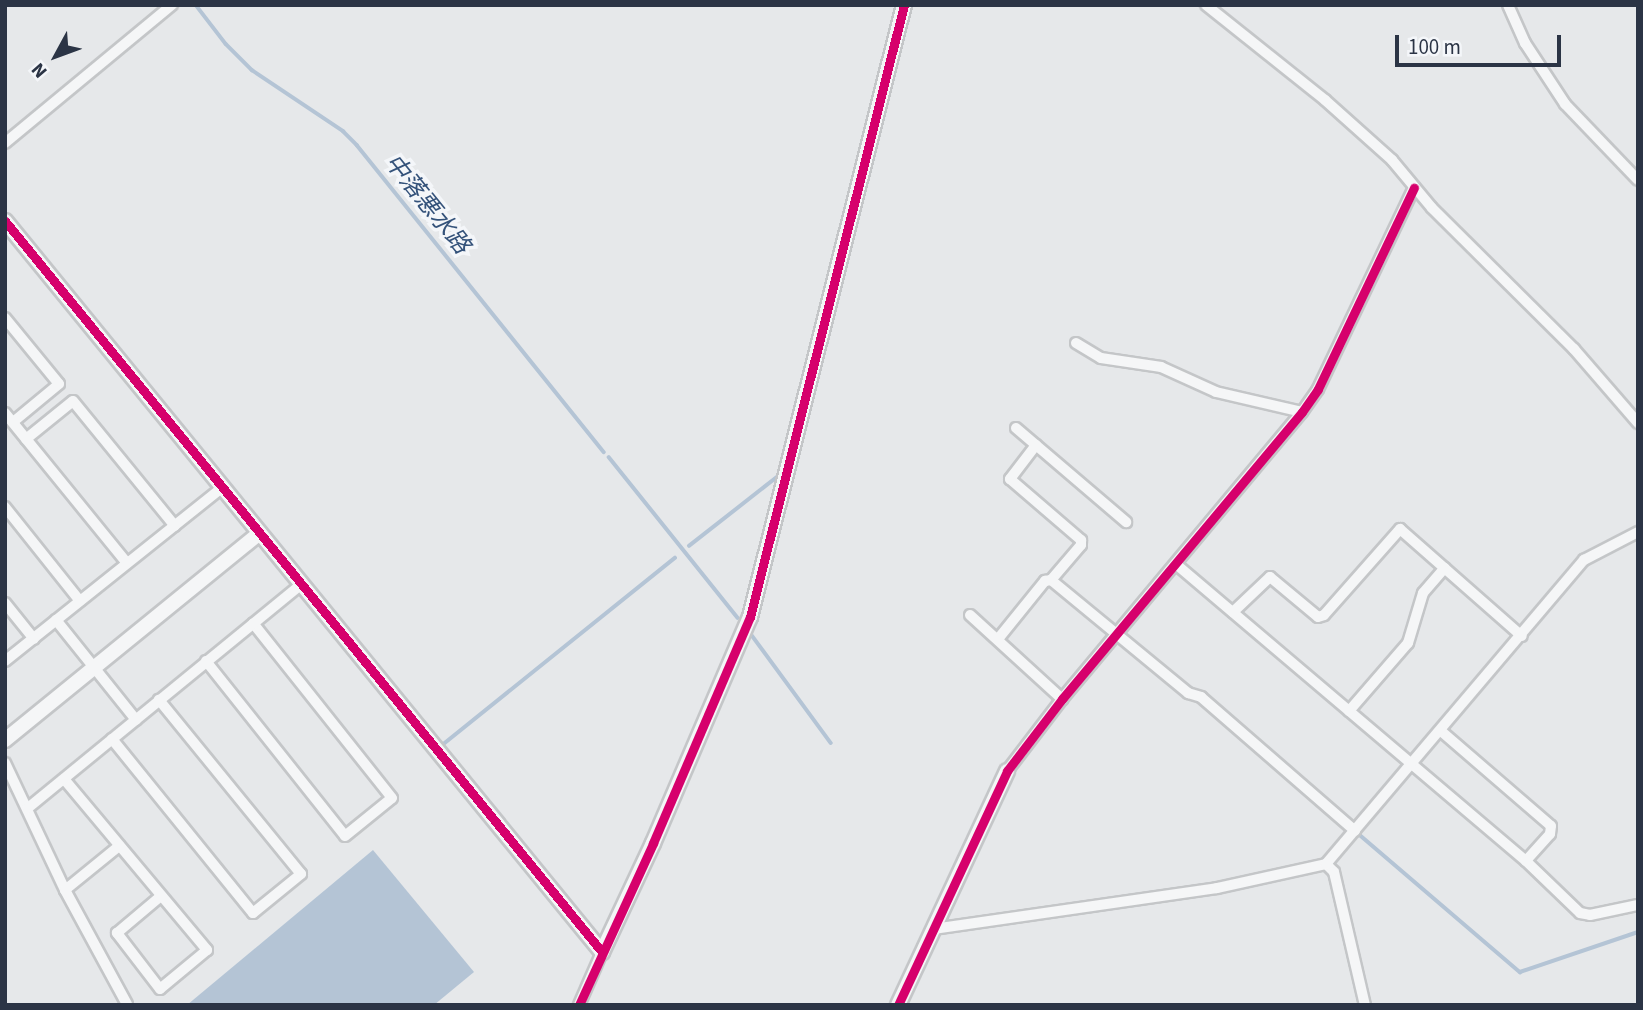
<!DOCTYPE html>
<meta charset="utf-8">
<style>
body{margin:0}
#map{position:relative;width:1643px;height:1010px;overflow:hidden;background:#e6e8ea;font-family:"Source Sans 3","Noto Sans JP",sans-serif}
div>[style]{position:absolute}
.water>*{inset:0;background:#b4c4d5}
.stream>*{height:3.5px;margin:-1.75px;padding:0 1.75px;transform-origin:1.75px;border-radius:1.75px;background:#b4c4d5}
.roads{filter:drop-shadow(2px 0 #c4c6c8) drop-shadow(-2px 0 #c4c6c8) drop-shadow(0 2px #c4c6c8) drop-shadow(0 -2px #c4c6c8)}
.minor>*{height:10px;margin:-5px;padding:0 5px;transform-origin:5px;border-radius:5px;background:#f5f6f7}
.tertiary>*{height:14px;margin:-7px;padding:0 7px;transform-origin:7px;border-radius:7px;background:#f5f6f7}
.cycleway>*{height:9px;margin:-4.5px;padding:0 4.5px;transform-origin:4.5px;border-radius:4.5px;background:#d6006c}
span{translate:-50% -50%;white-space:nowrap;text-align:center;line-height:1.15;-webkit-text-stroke:7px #f4f6f9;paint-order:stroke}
.water-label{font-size:24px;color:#34527a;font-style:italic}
.frame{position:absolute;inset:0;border:7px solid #2b3445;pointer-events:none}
.north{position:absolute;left:21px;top:21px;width:70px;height:70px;-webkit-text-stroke:5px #f4f6f9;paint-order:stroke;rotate:229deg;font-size:19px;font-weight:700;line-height:28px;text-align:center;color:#2b3445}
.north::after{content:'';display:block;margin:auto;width:24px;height:32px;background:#2b3445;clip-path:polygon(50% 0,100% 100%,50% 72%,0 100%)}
.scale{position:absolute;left:1395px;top:35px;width:166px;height:32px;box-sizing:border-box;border:4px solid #2b3445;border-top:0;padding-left:9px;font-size:21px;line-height:24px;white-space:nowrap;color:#2b3445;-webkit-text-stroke:5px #f4f6f9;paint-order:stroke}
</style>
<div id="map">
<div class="water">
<div style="clip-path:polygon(373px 850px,474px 972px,434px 1005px,187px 1005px)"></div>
</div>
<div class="stream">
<div style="left:196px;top:5px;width:49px;rotate:52.4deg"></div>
<div style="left:226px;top:44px;width:37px;rotate:45deg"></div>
<div style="left:252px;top:70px;width:110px;rotate:33.8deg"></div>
<div style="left:343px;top:131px;width:20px;rotate:45deg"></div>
<div style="left:357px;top:145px;width:394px;rotate:51.2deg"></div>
<div style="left:609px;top:457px;width:206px;rotate:51.3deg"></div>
<div style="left:689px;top:546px;width:112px;rotate:-38.1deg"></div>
<div style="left:751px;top:634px;width:135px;rotate:53.7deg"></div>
<div style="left:441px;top:746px;width:300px;rotate:-38.8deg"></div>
<div style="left:1360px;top:835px;width:211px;rotate:40.6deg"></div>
<div style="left:1520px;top:972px;width:125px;rotate:-18.7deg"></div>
</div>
<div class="roads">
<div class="minor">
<div style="left:1206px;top:5px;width:152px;rotate:38.6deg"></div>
<div style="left:1325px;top:100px;width:90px;rotate:41.8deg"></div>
<div style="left:1392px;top:160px;width:62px;rotate:50.2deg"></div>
<div style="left:1432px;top:208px;width:200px;rotate:44.8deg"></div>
<div style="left:1574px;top:349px;width:98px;rotate:49.1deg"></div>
<div style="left:1508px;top:5px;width:42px;rotate:65.9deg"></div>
<div style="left:1525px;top:43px;width:73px;rotate:56.7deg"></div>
<div style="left:1565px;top:104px;width:105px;rotate:46.2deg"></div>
<div style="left:5px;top:143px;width:217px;rotate:-39.6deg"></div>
<div style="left:5px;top:318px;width:85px;rotate:50.7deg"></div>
<div style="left:59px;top:384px;width:60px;rotate:140.4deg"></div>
<div style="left:1076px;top:343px;width:29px;rotate:31deg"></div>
<div style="left:1101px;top:358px;width:61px;rotate:8.5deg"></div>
<div style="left:1161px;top:367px;width:60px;rotate:24.4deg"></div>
<div style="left:1216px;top:392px;width:88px;rotate:13.1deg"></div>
<div style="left:5px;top:413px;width:193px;rotate:50.9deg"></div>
<div style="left:1016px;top:428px;width:145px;rotate:40.5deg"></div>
<div style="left:26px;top:439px;width:60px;rotate:-39deg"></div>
<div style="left:73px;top:401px;width:161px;rotate:50.8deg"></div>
<div style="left:1036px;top:445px;width:43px;rotate:127.4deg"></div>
<div style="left:1010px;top:479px;width:94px;rotate:40.7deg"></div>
<div style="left:1081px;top:540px;width:5px;rotate:90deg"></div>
<div style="left:1081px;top:545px;width:46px;rotate:130.6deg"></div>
<div style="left:5px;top:507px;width:120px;rotate:51.4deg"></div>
<div style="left:1177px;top:565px;width:458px;rotate:40.3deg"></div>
<div style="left:1526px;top:861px;width:75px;rotate:43.9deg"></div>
<div style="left:1580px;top:913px;width:10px;rotate:11deg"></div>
<div style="left:1590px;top:915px;width:49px;rotate:-11.8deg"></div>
<div style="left:5px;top:603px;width:46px;rotate:51.1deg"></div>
<div style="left:1233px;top:612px;width:51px;rotate:-43.4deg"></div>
<div style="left:1270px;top:577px;width:62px;rotate:39.8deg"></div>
<div style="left:1318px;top:617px;width:6px;rotate:-18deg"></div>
<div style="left:1324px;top:615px;width:115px;rotate:-48.5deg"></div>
<div style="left:1400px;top:529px;width:162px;rotate:41.3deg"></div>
<div style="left:970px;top:615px;width:125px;rotate:42.4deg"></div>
<div style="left:56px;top:620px;width:128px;rotate:51.3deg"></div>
<div style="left:998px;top:639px;width:75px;rotate:-51deg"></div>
<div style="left:1045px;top:581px;width:6px;rotate:-9deg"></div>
<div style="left:1051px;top:580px;width:178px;rotate:39.5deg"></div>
<div style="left:1188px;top:693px;width:14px;rotate:17deg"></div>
<div style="left:1201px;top:697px;width:204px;rotate:41deg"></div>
<div style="left:5px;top:661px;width:279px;rotate:-38.6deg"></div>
<div style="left:206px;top:661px;width:223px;rotate:51.5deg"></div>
<div style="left:345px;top:836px;width:60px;rotate:-39deg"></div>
<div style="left:392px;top:798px;width:223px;rotate:-128.5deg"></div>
<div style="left:1349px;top:711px;width:90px;rotate:-49.1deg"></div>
<div style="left:1408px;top:643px;width:52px;rotate:-73.3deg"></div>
<div style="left:1423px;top:593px;width:33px;rotate:-49deg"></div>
<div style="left:1441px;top:731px;width:145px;rotate:40.8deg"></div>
<div style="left:1551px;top:826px;width:8px;rotate:97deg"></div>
<div style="left:1550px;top:834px;width:36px;rotate:132deg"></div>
<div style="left:112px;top:739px;width:224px;rotate:51deg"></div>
<div style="left:253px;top:913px;width:62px;rotate:-39.1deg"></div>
<div style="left:301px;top:874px;width:225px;rotate:-129.2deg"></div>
<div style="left:5px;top:763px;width:140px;rotate:64.7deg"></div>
<div style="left:65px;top:890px;width:130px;rotate:61.5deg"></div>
<div style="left:1007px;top:771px;width:91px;rotate:-52.6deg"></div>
<div style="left:1062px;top:699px;width:374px;rotate:-50.1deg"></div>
<div style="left:1302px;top:412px;width:28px;rotate:-55deg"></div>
<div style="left:1318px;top:389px;width:223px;rotate:-64.5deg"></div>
<div style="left:64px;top:779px;width:223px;rotate:50.1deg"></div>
<div style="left:207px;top:950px;width:61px;rotate:140.3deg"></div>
<div style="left:160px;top:989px;width:71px;rotate:-127.5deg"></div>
<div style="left:117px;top:933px;width:57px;rotate:-40.1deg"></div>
<div style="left:28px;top:808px;width:354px;rotate:-39.3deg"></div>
<div style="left:1326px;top:864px;width:11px;rotate:45deg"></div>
<div style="left:1334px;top:872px;width:137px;rotate:76.9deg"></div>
<div style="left:65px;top:890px;width:70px;rotate:-39.2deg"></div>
<div style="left:933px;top:929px;width:287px;rotate:-8.2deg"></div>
<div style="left:1217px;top:888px;width:112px;rotate:-12.4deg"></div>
<div style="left:1326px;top:864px;width:399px;rotate:-49.7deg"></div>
<div style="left:1584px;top:560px;width:61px;rotate:-27.4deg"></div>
<div style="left:579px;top:1005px;width:58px;rotate:-66.5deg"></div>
</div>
<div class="tertiary">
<div style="left:5px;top:221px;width:944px;rotate:50.76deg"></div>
<div style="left:602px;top:952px;width:120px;rotate:-64.9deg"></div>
<div style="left:653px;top:843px;width:246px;rotate:-66.8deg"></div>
<div style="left:750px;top:617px;width:631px;rotate:-75.88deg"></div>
<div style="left:5px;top:740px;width:328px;rotate:-39.1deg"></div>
<div style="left:898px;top:1005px;width:258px;rotate:-65deg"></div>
</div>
</div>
<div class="cycleway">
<div style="left:5px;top:221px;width:944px;rotate:50.76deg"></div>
<div style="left:579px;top:1005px;width:178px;rotate:-65.4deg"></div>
<div style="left:653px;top:843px;width:246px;rotate:-66.8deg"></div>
<div style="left:750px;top:617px;width:631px;rotate:-75.88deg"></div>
<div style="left:898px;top:1005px;width:258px;rotate:-65deg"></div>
<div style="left:1007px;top:771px;width:91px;rotate:-52.6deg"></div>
<div style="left:1062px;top:699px;width:374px;rotate:-50.1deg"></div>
<div style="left:1302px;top:412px;width:28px;rotate:-55deg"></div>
<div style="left:1318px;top:389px;width:223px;rotate:-64.5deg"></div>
</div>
<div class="water-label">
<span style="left:427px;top:204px;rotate:51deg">中落悪水路</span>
</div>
<div class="frame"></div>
<div class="north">N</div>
<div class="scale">100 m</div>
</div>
